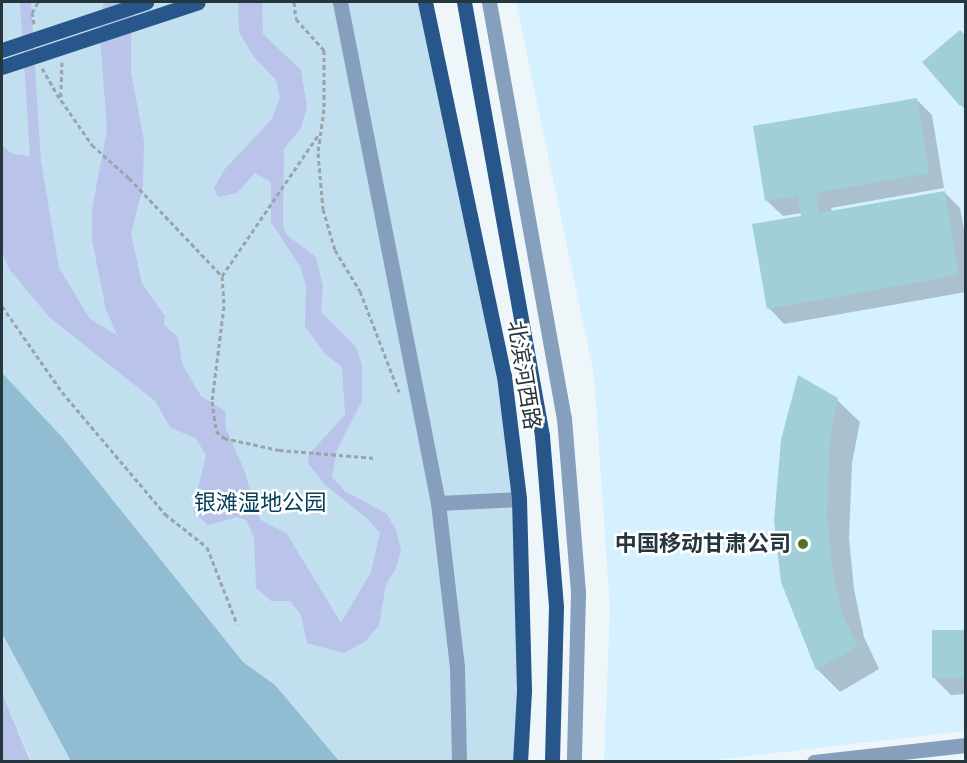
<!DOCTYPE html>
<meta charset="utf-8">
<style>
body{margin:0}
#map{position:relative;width:967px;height:763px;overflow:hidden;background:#eef6fa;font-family:Signika,"Noto Sans SC",sans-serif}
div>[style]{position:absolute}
.built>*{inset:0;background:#d5f0ff}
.green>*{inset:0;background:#c1dfef}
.forest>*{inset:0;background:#91bcd2}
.water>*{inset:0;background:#bac4eb}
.shadow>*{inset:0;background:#0003}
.building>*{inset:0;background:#a1cfd7;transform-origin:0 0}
.path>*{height:3px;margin-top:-1.5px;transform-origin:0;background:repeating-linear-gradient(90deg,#99a4a9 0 4.5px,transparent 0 7.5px)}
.minor>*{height:15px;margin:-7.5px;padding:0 7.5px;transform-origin:7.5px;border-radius:7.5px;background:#859fbc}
.major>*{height:15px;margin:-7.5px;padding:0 7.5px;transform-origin:7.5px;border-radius:7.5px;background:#27578a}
.dots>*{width:16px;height:16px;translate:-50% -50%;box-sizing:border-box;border:3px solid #fff;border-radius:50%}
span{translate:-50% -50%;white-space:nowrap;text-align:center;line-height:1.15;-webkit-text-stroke:5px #fff;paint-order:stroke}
.street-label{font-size:22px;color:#26363d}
.park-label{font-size:22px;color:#044158}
.poi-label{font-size:22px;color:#26363d;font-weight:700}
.right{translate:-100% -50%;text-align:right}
.frame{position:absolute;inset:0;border:3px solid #26363d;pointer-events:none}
</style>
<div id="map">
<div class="built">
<div style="clip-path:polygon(516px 2px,965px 2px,965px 731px,707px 761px,604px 761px,610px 609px,594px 375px)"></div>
</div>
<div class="green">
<div style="clip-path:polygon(2px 2px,425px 2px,504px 376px,519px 499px,520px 761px,31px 761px,2px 693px)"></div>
</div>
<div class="forest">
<div style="clip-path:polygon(2px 373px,62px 437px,243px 662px,275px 685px,339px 761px,71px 761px,2px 633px)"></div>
</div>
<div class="water">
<div style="clip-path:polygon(20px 2px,31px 2px,41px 161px,59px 268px,90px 319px,117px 335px,106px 310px,92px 240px,92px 209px,107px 130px,99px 23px,104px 2px,139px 2px,131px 25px,131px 72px,144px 141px,143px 186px,131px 234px,142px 284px,165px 316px,164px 325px,178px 337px,182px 364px,201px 396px,225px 411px,226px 429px,245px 472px,256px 512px,261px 520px,287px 534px,341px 623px,371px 572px,380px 533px,368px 519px,324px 484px,308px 463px,309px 454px,345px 415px,342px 367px,326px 355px,305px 327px,306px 286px,301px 268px,271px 222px,271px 182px,255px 173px,237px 193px,218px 197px,214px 188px,224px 170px,272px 119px,280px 98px,276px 80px,254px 57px,239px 32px,238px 2px,262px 2px,263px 34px,301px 70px,307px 107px,301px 128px,284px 149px,283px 225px,287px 235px,316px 257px,323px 286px,321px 312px,356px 347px,362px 365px,362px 401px,337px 450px,332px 477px,345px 491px,387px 514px,396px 530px,401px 550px,396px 568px,386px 584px,379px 625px,366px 641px,344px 653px,307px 643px,301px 615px,290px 601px,271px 601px,256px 588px,254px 537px,246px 520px,237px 517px,208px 525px,193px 511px,206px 455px,196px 439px,170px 427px,155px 401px,49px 317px,10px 270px,2px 253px,2px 145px,12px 154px,30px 156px)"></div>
<div style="clip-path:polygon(2px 693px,29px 758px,31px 761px,2px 761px)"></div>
</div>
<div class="shadow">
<div style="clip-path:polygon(966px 37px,966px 110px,961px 105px)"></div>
<div style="clip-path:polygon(916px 99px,932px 115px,944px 188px,831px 208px,832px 212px,944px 192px,960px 208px,966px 240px,966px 292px,784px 324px,769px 308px,802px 213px,783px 216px,767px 201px)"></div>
<div style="clip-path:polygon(837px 400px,860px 422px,852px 463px,849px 538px,854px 589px,864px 637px,879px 669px,840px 692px,817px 669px,783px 582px)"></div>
<div style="clip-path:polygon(966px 631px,966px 694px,951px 695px,935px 679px)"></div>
</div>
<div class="building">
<div style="clip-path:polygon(960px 30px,966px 36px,966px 101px,960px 106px,922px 62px)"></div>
<div style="clip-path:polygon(917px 98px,929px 173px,816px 193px,819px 213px,945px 191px,959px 275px,767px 309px,752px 224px,801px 216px,798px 196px,765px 201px,753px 126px)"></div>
<div style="clip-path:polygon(798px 375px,838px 398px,830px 440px,827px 515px,832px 566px,842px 613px,858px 647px,816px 670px,781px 582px,774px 521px,781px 440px)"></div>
<div style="left:966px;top:630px;width:48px;height:34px;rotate:90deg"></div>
</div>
<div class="path">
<div style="left:294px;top:2px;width:17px;rotate:83deg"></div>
<div style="left:296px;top:19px;width:42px;rotate:47.9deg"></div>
<div style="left:324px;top:50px;width:59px;rotate:90deg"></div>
<div style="left:324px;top:109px;width:44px;rotate:97.8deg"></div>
<div style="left:318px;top:153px;width:56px;rotate:84.9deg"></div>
<div style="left:323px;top:209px;width:43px;rotate:73.7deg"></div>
<div style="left:335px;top:250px;width:48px;rotate:58.6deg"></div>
<div style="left:360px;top:291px;width:108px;rotate:68.9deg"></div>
<div style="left:34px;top:24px;width:11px;rotate:-100deg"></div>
<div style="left:32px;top:13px;width:13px;rotate:-61deg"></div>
<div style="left:62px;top:62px;width:38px;rotate:92deg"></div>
<div style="left:61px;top:100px;width:55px;rotate:55.4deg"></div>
<div style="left:92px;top:145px;width:50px;rotate:41.7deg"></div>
<div style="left:129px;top:178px;width:135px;rotate:46.5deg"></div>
<div style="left:222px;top:276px;width:30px;rotate:86deg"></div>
<div style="left:224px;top:306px;width:96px;rotate:97.2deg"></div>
<div style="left:212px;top:401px;width:30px;rotate:82deg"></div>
<div style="left:216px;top:431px;width:11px;rotate:41deg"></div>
<div style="left:224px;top:438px;width:56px;rotate:12.3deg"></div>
<div style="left:279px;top:450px;width:97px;rotate:4.7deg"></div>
<div style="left:42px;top:68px;width:36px;rotate:60deg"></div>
<div style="left:222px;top:276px;width:172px;rotate:-55.7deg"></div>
<div style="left:2px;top:306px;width:105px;rotate:55.1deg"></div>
<div style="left:62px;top:392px;width:160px;rotate:49.8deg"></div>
<div style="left:165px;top:514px;width:53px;rotate:38.2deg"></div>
<div style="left:207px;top:547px;width:83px;rotate:68.7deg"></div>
</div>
<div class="minor">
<div style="left:340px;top:2px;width:510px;rotate:78.93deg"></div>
<div style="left:438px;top:503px;width:164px;rotate:83.4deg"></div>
<div style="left:457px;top:666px;width:96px;rotate:88.8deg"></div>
<div style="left:489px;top:2px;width:423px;rotate:79.8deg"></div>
<div style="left:564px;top:418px;width:176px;rotate:85.4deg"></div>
<div style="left:578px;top:593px;width:169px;rotate:91.4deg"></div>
<div style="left:438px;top:503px;width:81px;rotate:-2.8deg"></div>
<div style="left:814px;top:762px;width:153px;rotate:-6.4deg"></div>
</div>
<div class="major">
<div style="left:425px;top:2px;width:382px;rotate:78.1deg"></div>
<div style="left:504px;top:376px;width:124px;rotate:83deg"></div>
<div style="left:519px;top:499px;width:192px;rotate:88.5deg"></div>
<div style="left:524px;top:691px;width:71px;rotate:93.2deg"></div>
<div style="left:464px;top:2px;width:441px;rotate:79.8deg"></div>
<div style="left:542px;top:436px;width:172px;rotate:85.3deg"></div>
<div style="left:556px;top:607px;width:155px;rotate:91.5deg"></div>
<div style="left:2px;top:50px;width:152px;rotate:-18.4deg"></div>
<div style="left:2px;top:67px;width:206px;rotate:-18.3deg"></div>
</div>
<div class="dots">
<div style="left:803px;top:544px;background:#577023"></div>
</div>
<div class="street-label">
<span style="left:524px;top:375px;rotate:81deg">北滨河西路</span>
</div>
<div class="park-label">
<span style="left:260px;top:503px">银滩湿地公园</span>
</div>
<div class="poi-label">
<span class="right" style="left:791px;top:544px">中国移动甘肃公司</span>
</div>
<div class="frame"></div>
</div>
